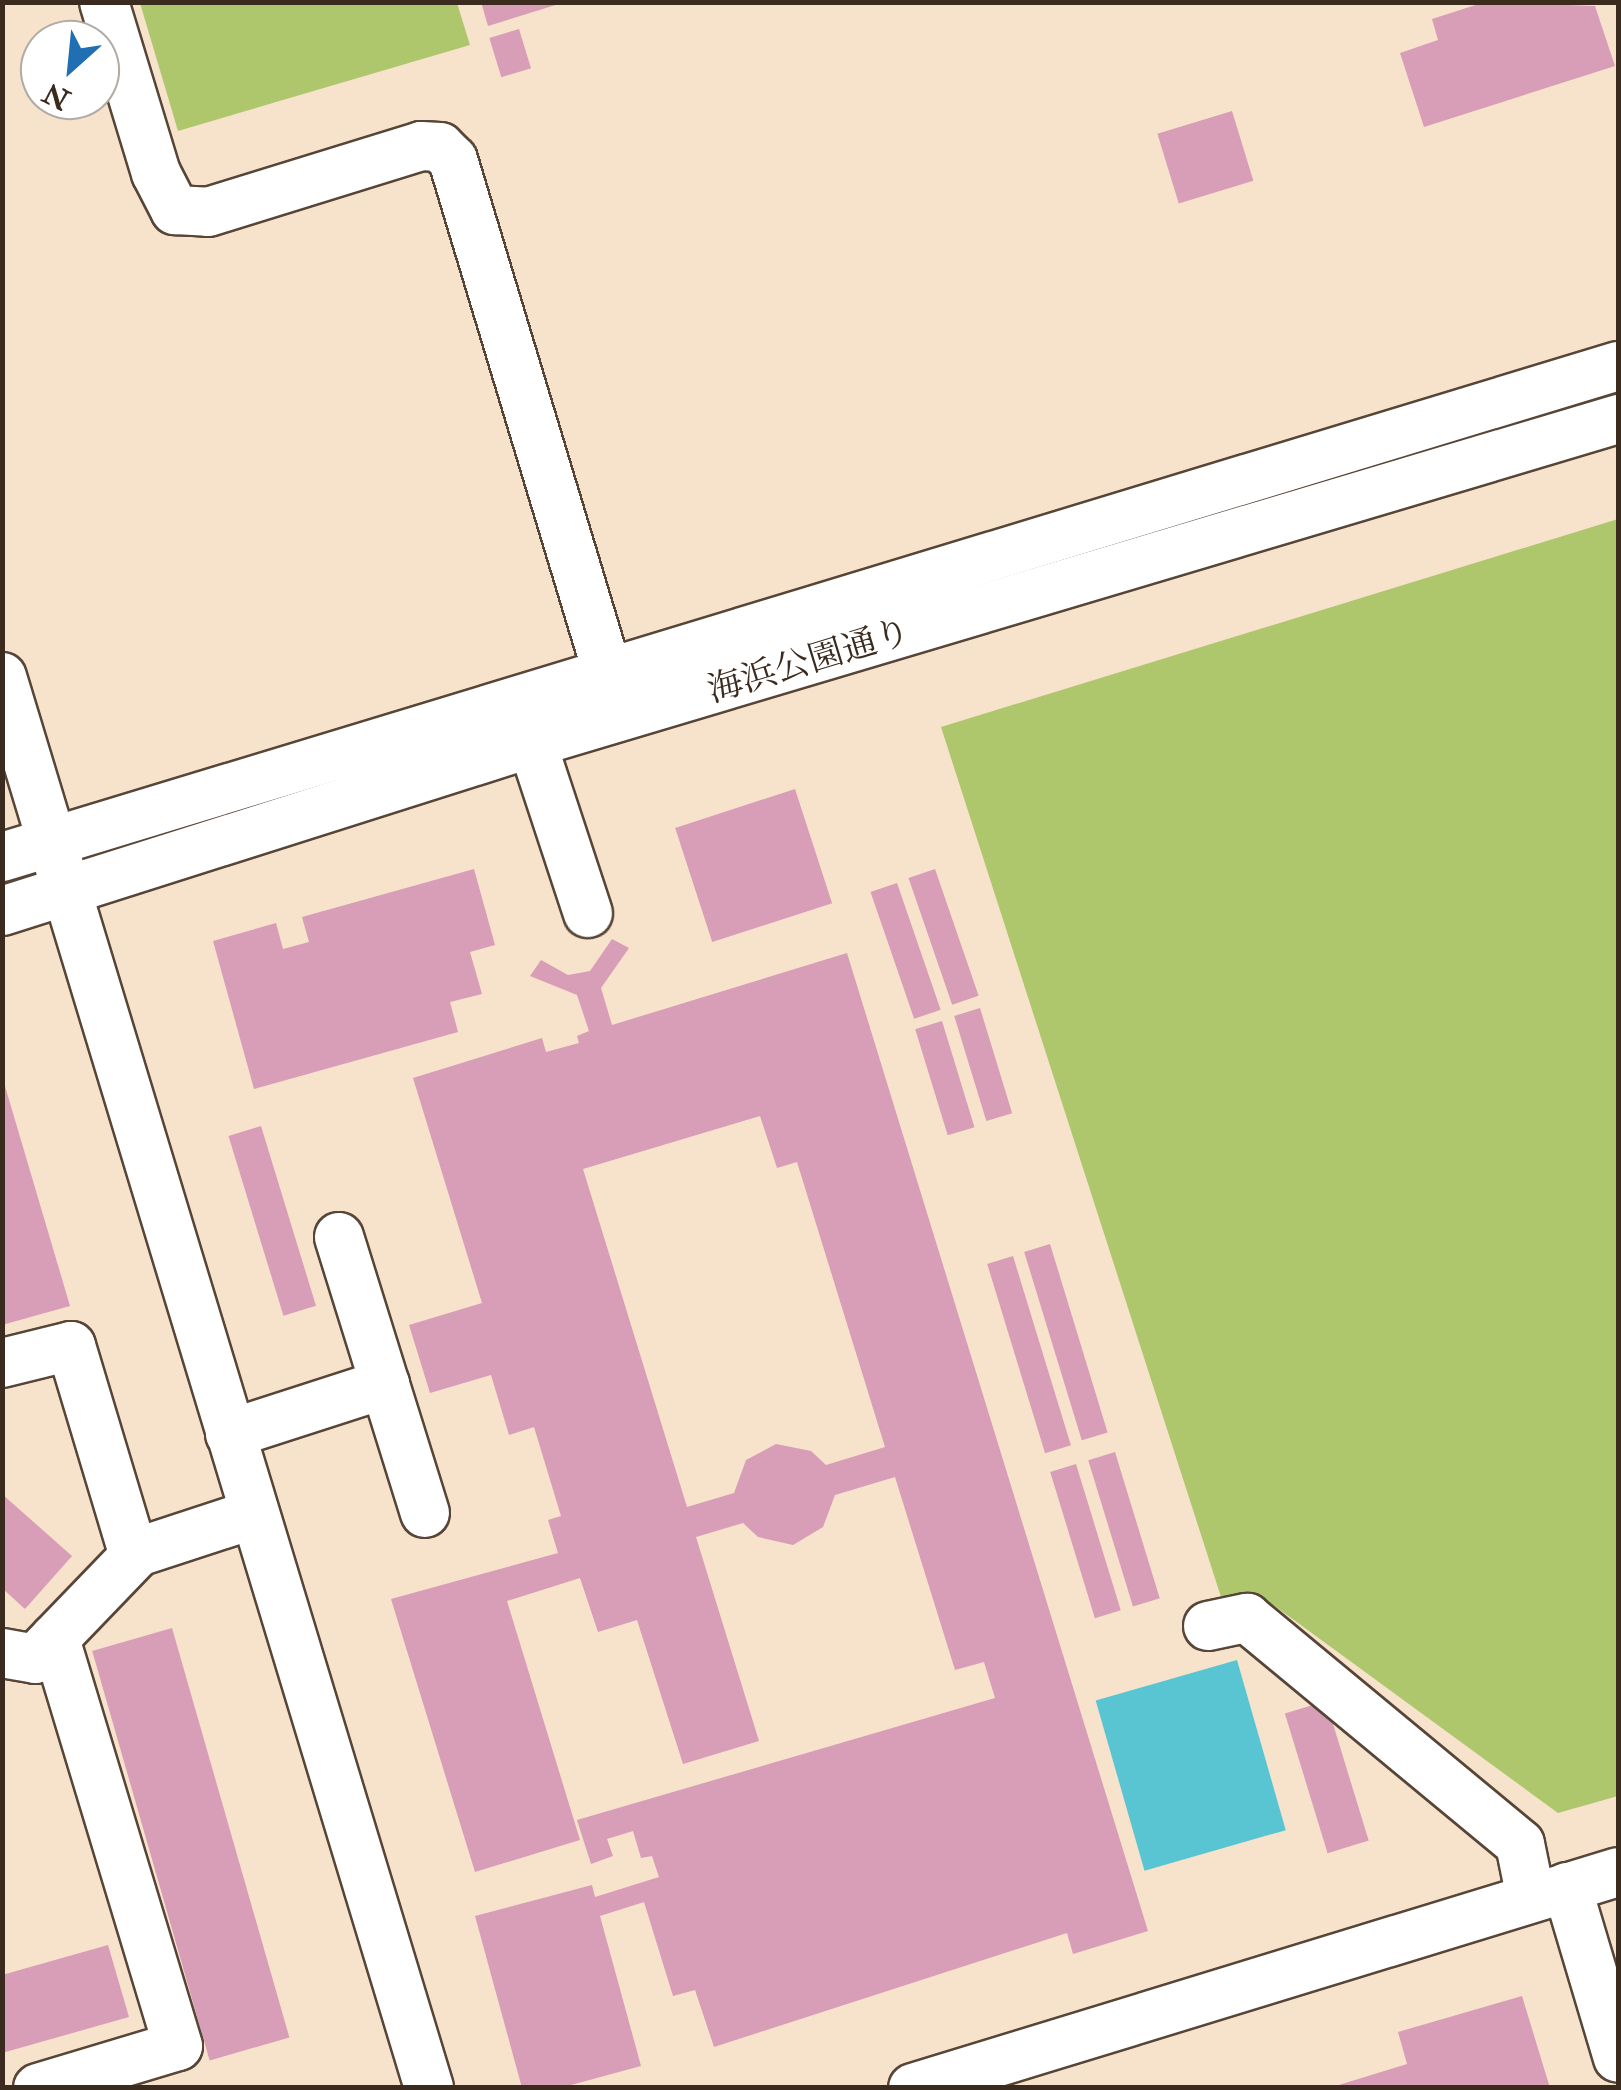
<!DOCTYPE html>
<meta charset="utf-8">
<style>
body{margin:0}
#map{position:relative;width:1621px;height:2090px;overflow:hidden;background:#f7e2cc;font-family:"IM FELL Double Pica","Noto Serif JP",serif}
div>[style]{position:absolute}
.green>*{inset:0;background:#afc76c}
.water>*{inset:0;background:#59c5d2;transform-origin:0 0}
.building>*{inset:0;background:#d89db7;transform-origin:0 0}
.roads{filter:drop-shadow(2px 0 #574638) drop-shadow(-2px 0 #574638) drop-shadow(0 2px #574638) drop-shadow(0 -2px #574638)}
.minor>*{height:48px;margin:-24px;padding:0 24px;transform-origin:24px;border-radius:24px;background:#fff}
span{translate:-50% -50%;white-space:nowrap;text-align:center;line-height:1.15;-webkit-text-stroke:8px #fff;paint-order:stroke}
.street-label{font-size:35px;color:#3b2a1e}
.frame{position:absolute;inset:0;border:5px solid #3b2a1e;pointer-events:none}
.north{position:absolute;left:20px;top:20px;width:100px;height:100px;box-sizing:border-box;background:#fff;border:2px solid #b1aaa5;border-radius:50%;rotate:207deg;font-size:28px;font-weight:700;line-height:40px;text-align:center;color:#3b2a1e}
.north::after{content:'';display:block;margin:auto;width:35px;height:45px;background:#1f6fb2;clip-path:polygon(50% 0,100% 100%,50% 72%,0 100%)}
</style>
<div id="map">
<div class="green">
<div style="clip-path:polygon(140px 3px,457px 3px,470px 45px,178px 131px)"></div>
<div style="clip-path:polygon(1618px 519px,1618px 1796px,1558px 1813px,1257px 1593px,1222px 1600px,941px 727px)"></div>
</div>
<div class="water">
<div style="left:1237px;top:1660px;width:177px;height:147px;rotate:74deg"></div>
</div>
<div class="building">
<div style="clip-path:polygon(481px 2px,561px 2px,562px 3px,488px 26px)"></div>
<div style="clip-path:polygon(1485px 2px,1595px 6px,1615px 66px,1424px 127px,1400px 53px,1438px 40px,1432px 19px)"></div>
<div style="left:519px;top:29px;width:41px;height:31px;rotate:73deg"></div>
<div style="left:1232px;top:111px;width:73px;height:78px;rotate:73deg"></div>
<div style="left:795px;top:789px;width:120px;height:126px;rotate:72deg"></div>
<div style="clip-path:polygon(474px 869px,495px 945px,470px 952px,482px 994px,450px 1002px,458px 1032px,254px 1089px,213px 941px,276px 923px,283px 949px,309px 942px,302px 917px)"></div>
<div style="left:935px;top:869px;width:134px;height:28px;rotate:71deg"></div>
<div style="left:897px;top:883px;width:134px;height:28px;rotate:71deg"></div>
<div style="clip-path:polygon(evenodd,612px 939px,629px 948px,601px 988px,612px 1025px,847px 953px,1148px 1931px,1073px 1954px,1067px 1933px,714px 2047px,695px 1990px,673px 1996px,644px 1902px,600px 1916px,641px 2066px,560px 2088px,522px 2088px,475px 1916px,592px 1885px,595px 1897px,659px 1877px,652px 1856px,641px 1858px,633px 1831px,607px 1839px,613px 1856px,591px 1864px,577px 1820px,995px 1698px,984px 1662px,955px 1670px,895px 1477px,835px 1495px,823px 1527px,793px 1545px,758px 1537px,743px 1523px,696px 1537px,759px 1741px,683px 1764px,637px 1620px,598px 1632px,580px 1578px,507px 1601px,580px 1840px,475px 1872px,391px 1599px,558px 1553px,548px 1520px,561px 1516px,534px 1427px,509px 1435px,491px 1375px,430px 1393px,409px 1325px,482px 1303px,413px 1078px,542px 1038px,546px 1052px,579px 1043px,577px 1036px,589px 1031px,577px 995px,530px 976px,541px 960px,568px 975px,590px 971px,612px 939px,760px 1116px,777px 1168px,797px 1162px,885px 1447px,826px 1465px,811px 1451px,776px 1444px,746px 1460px,734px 1493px,687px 1507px,583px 1169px,760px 1116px)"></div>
<div style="left:980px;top:1008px;width:110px;height:27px;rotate:73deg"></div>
<div style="left:942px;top:1021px;width:111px;height:28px;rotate:73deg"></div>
<div style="clip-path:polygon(2px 1076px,70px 1306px,2px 1325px)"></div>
<div style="left:261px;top:1126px;width:188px;height:34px;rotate:73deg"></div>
<div style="left:1050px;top:1244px;width:197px;height:27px;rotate:73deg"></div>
<div style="left:1013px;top:1256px;width:198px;height:27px;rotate:73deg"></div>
<div style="left:1115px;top:1452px;width:153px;height:28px;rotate:73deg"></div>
<div style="left:1076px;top:1464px;width:153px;height:27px;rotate:73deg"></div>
<div style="clip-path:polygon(2px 1494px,72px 1556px,25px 1609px,2px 1588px)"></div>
<div style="left:172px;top:1628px;width:426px;height:83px;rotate:74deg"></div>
<div style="left:1326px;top:1701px;width:146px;height:43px;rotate:73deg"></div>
<div style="clip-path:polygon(108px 1945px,129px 2017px,2px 2053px,2px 1975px)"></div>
<div style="clip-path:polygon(1522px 1996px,1550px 2088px,1329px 2088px,1407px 2064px,1398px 2032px)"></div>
</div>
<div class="roads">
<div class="minor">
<div style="left:104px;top:2px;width:179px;rotate:73.1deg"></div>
<div style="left:156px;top:173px;width:42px;rotate:62.8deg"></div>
<div style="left:175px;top:210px;width:33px;rotate:3deg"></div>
<div style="left:208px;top:212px;width:223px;rotate:-17.2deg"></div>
<div style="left:421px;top:146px;width:19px;rotate:3deg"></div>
<div style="left:440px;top:147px;width:18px;rotate:45deg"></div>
<div style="left:453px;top:160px;width:537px;rotate:73.22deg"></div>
<div style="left:2px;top:677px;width:1474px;rotate:73.16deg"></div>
<div style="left:532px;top:743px;width:179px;rotate:71.8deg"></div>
<div style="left:2px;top:857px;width:1689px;rotate:-16.9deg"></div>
<div style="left:2px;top:911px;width:556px;rotate:-17.59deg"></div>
<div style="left:532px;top:743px;width:1133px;rotate:-16.61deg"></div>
<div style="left:339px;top:1237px;width:289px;rotate:72.7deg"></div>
<div style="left:2px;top:1363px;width:71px;rotate:-13.8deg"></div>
<div style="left:71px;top:1346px;width:219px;rotate:73.3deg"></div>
<div style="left:230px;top:1434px;width:163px;rotate:-17.9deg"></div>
<div style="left:1208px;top:1626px;width:40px;rotate:-12deg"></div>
<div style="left:1247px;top:1618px;width:354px;rotate:39.6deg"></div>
<div style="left:1520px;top:1844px;width:55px;rotate:78.5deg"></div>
<div style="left:2px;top:1653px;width:34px;rotate:10deg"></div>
<div style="left:35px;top:1659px;width:149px;rotate:-46.1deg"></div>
<div style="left:138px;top:1552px;width:122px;rotate:-18.1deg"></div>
<div style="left:1567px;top:1887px;width:178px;rotate:73.4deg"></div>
<div style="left:38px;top:2088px;width:146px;rotate:-16.7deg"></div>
<div style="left:178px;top:2046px;width:426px;rotate:-106.8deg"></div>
<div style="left:913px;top:2088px;width:737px;rotate:-17.03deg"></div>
</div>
</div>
<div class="street-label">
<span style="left:809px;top:661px;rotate:-17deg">海浜公園通り</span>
</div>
<div class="frame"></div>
<div class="north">N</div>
</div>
